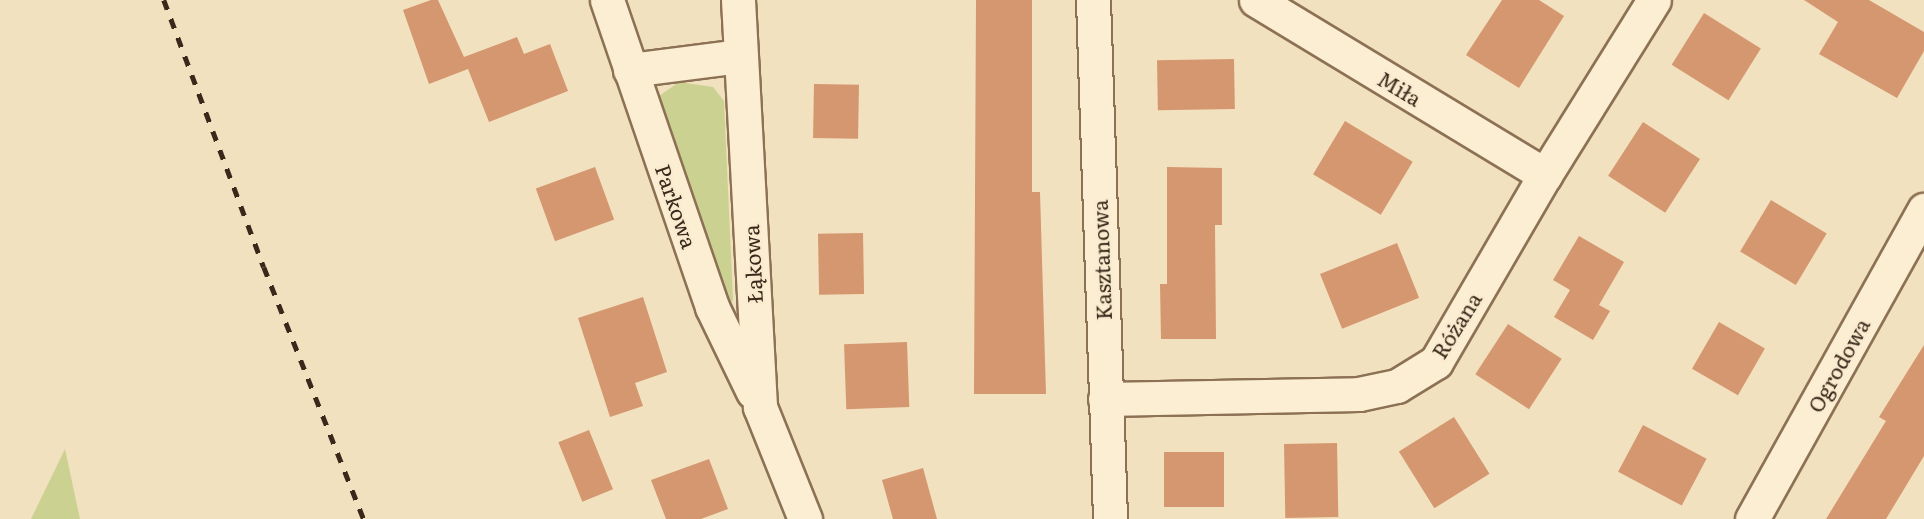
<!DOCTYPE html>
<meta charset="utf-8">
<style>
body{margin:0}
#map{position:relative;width:1924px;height:519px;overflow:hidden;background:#f2e1be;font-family:Literata,serif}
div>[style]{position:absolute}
.green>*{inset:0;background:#cbd191}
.building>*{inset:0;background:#d49770;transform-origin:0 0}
.roads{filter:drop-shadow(2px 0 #8c7155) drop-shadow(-2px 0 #8c7155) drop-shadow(0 2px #8c7155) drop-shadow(0 -2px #8c7155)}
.street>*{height:33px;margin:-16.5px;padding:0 16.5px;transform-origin:16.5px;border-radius:16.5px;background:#fceed2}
.rail>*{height:4.5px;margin-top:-2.25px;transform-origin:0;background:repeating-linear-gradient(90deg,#3a291b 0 10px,transparent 0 20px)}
span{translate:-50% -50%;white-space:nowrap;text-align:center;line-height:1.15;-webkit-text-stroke:4.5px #f9ebcf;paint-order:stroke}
.street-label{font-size:21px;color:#3a291b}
</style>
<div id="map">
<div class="green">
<div style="clip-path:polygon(679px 82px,713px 87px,724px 101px,733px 299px,730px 307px,725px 304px,655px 106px,659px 96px)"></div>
<div style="clip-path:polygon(65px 449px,80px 519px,31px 519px)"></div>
</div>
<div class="building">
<div style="clip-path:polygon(431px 0,438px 0,464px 57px,517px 37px,524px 54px,550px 44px,568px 91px,489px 122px,468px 69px,429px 84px,403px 10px)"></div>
<div style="clip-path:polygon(976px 0,1032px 0,1032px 192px,1040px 192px,1046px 394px,974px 394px)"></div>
<div style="clip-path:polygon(1502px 0,1539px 0,1564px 16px,1519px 88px,1466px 55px)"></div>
<div style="clip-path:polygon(1804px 0,1869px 0,1924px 32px,1924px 51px,1897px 98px,1819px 54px,1838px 22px)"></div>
<div style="left:1704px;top:13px;width:67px;height:61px;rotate:32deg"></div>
<div style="left:1234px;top:59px;width:50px;height:77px;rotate:89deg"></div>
<div style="left:814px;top:84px;width:45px;height:54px;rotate:1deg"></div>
<div style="left:1345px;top:121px;width:79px;height:62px;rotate:31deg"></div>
<div style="left:1643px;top:122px;width:68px;height:64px;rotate:33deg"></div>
<div style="left:595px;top:167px;width:56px;height:63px;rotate:70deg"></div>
<div style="clip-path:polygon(1167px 167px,1222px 168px,1222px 225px,1215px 225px,1216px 339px,1161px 339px,1160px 284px,1167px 284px)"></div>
<div style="left:1771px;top:200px;width:65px;height:60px;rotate:31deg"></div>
<div style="left:863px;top:233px;width:61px;height:45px;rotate:89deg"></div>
<div style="clip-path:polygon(1579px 236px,1624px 262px,1599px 305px,1610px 311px,1593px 340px,1554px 317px,1570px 290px,1553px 280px)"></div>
<div style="left:1397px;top:243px;width:59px;height:83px;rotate:68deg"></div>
<div style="clip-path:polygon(643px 297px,667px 372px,635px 383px,643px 406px,610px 417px,578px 318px)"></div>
<div style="left:1719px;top:322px;width:53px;height:54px;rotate:30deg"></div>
<div style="left:1508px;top:324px;width:64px;height:60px;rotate:33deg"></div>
<div style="left:907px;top:342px;width:65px;height:63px;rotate:88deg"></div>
<div style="clip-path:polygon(1924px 345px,1924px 456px,1886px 519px,1826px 519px,1886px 421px,1879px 417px)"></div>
<div style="left:1454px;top:417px;width:67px;height:65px;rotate:58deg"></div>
<div style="left:1643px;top:425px;width:72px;height:53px;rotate:28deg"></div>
<div style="left:589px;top:430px;width:64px;height:33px;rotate:68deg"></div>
<div style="left:1337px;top:443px;width:74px;height:53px;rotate:89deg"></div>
<div style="left:1224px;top:452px;width:55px;height:60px;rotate:90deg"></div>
<div style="clip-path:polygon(709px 459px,728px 509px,701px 519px,666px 519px,651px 480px)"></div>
<div style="clip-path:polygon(923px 468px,937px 519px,893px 519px,882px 480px)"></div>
</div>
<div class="roads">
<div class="street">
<div style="left:607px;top:0;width:324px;rotate:71.1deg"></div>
<div style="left:712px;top:307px;width:94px;rotate:64.2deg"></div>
<div style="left:738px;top:0;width:408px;rotate:86.9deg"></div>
<div style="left:760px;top:407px;width:121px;rotate:68.1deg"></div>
<div style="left:1093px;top:0;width:519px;rotate:88.12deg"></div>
<div style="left:1256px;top:0;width:338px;rotate:31.2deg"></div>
<div style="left:630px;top:70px;width:111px;rotate:-7.3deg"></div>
<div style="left:1105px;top:399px;width:254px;rotate:-1.1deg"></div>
<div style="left:1359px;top:394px;width:39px;rotate:-12deg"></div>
<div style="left:1397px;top:386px;width:46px;rotate:-31.6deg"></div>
<div style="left:1436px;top:362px;width:216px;rotate:-59.8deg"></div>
<div style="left:1545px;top:175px;width:206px;rotate:-58.1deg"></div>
<div style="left:1752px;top:519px;width:354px;rotate:-60.9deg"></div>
</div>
</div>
<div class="rail">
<div style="left:164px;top:0;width:285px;rotate:69.5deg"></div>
<div style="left:264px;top:267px;width:271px;rotate:68.4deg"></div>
</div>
<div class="street-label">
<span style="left:1400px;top:88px;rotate:31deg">Miła</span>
<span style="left:677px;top:206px;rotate:71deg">Parkowa</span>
<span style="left:1101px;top:260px;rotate:-92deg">Kasztanowa</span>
<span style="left:752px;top:264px;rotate:-93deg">Łąkowa</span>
<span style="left:1456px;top:325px;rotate:-58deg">Różana</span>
<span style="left:1838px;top:365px;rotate:-61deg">Ogrodowa</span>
</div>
</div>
